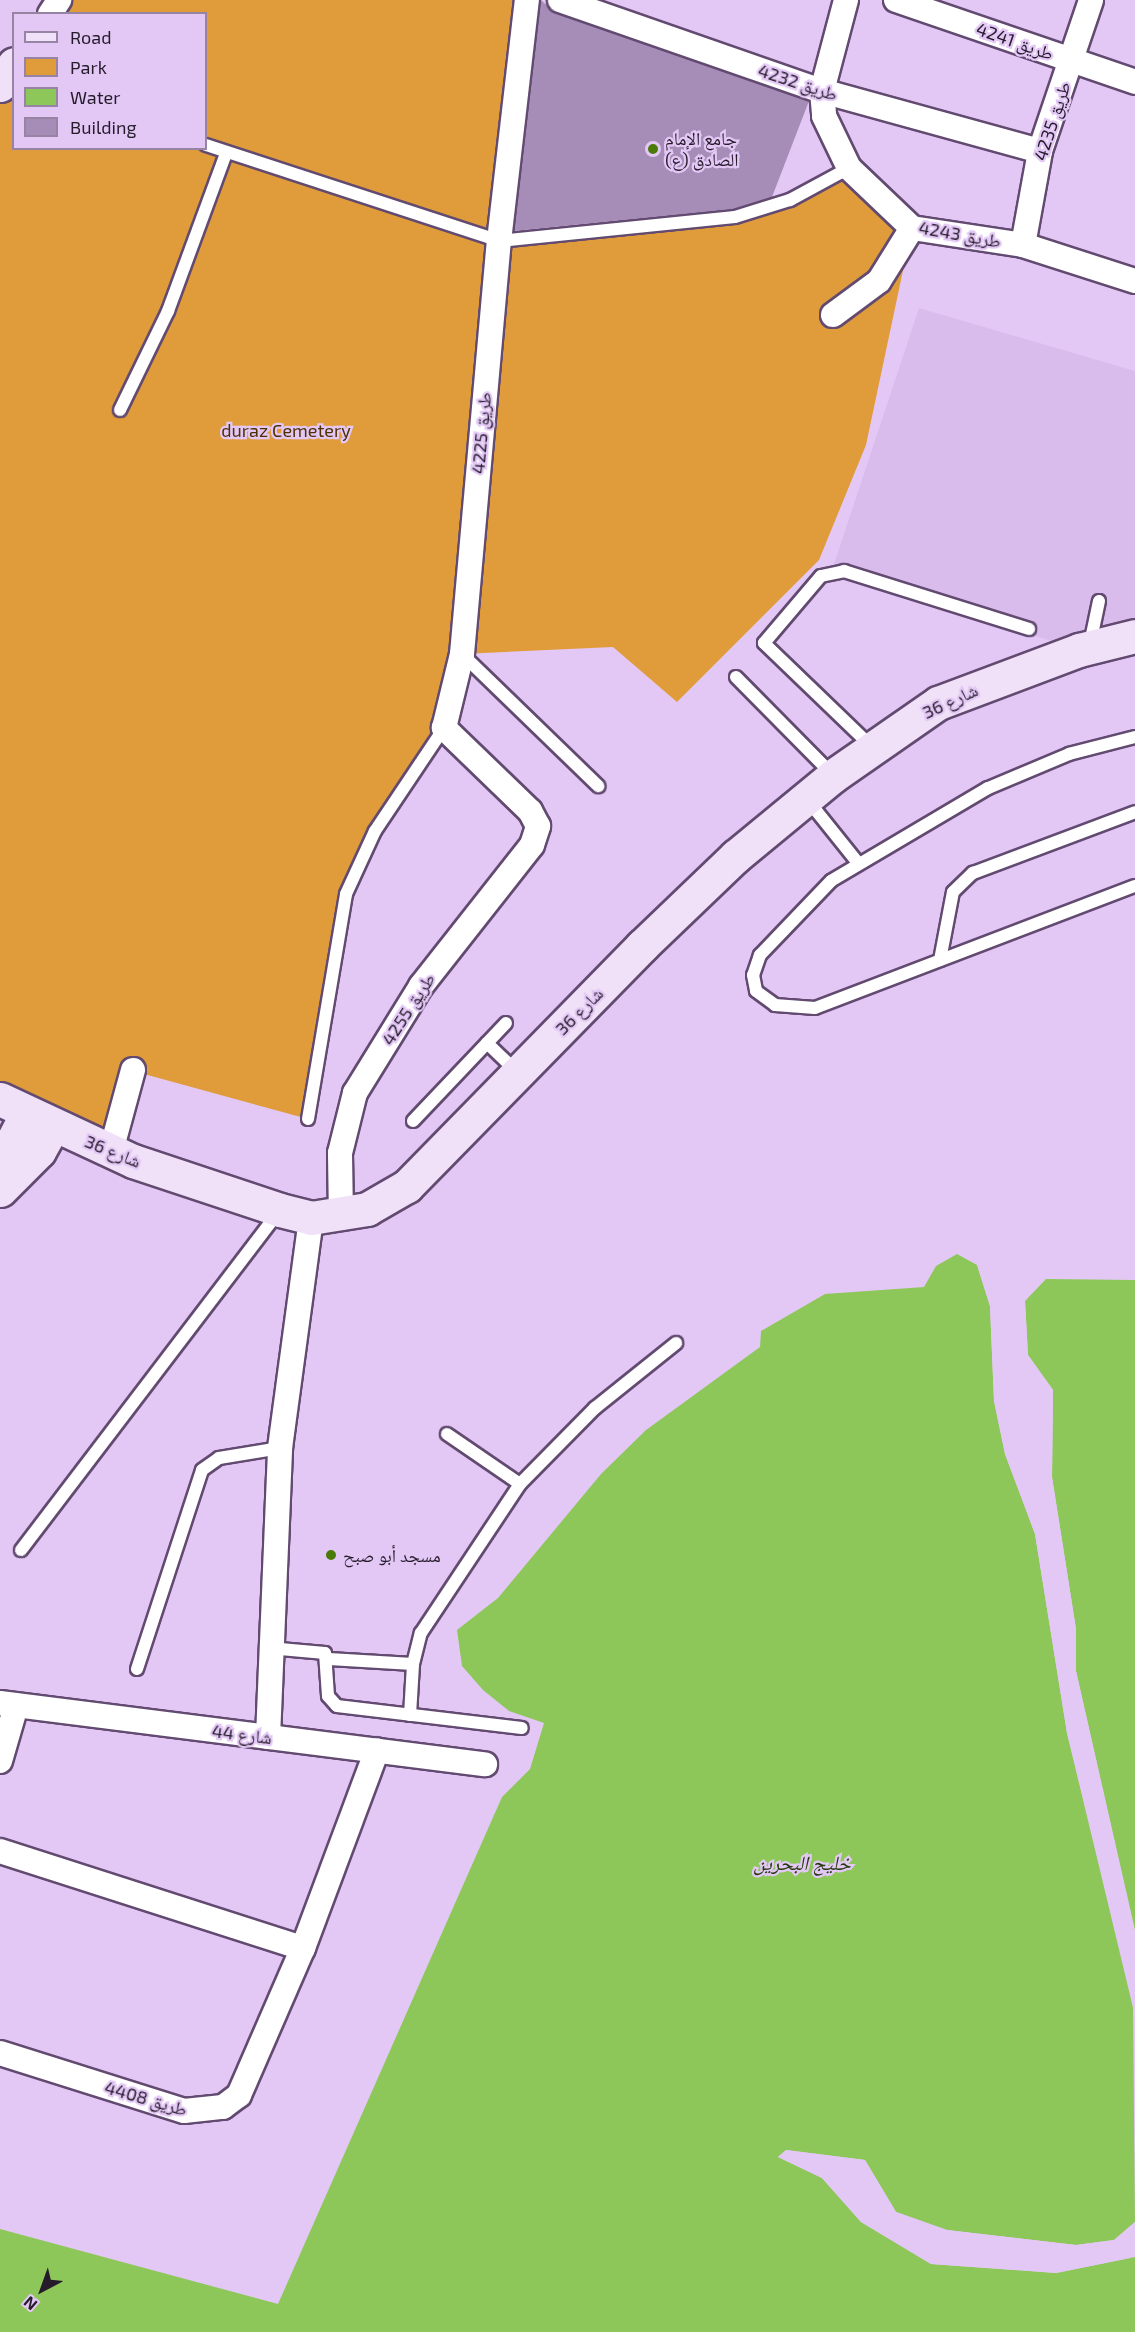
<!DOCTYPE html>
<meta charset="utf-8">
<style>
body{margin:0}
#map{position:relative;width:1135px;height:2332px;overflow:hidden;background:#e3c8f5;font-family:"Exo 2","Noto Naskh Arabic",sans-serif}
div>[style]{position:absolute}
.built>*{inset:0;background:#d9bbec}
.green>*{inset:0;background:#e09c3a}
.water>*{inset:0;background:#8dc759}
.pier>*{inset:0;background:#e3c8f5}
.building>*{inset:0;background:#a68db7}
.roads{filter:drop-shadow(2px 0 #624a70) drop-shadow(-2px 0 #624a70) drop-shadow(0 2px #624a70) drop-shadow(0 -2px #624a70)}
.lane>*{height:12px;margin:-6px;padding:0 6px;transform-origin:6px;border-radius:6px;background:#fff}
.street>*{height:24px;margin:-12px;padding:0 12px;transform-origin:12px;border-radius:12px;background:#fff}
.secondary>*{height:33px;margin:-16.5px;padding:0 16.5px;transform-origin:16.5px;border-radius:16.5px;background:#f0e1f8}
.dots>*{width:16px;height:16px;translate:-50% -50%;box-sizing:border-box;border:3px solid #e3c8f5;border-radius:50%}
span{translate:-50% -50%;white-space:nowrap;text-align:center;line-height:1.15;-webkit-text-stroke:4.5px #e3c8f5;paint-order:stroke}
.street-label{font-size:18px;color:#251b2b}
.poi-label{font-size:18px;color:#251b2b}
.left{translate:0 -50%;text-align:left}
.park-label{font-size:18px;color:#4e2f00}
.water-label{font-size:20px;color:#243a0e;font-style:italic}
.legend{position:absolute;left:12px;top:12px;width:195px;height:138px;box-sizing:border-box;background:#e3c8f5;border:2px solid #9783a4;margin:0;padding:8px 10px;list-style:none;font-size:18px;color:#251b2b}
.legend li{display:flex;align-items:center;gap:12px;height:30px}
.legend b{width:30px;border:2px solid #9783a4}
.north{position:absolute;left:12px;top:2260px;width:60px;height:60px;-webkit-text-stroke:4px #e3c8f5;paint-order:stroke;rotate:221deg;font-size:16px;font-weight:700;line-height:24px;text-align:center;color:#251b2b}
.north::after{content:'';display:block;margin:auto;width:21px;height:27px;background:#251b2b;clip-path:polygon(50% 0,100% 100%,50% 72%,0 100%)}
</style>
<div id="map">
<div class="built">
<div style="clip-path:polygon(919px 308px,1135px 371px,1135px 637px,1079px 650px,832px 570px)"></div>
</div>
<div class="green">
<div style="clip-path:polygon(59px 0,527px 0,499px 241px,767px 209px,849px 168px,912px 228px,866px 445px,819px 560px,677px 702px,613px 647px,462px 654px,444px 728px,398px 797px,346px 894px,308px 1119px,133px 1071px,111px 1151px,0 1100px,0 92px,13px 71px,14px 148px,206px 148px,206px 14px,50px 13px)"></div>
</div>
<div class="water">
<div style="clip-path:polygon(957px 1254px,977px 1265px,990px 1306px,994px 1401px,1005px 1454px,1035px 1534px,1067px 1733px,1133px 2001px,1135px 2222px,1114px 2240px,1076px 2245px,947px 2230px,896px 2212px,865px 2160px,786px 2150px,778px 2157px,822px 2178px,861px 2222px,931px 2264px,1056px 2273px,1135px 2257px,1135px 2332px,0 2332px,0 2229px,278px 2304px,502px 1797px,530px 1769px,544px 1723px,509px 1711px,483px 1690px,462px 1666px,457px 1630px,498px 1598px,601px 1474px,646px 1430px,760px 1347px,761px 1331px,825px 1294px,924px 1287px,936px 1266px)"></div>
<div style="clip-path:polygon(1046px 1279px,1135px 1280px,1135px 1930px,1076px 1671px,1076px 1629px,1052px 1477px,1053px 1390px,1028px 1355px,1025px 1301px)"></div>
</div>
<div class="pier">
<div style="clip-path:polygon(977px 1265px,993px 1306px,997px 1401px,1008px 1454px,1038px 1533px,1063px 1695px,1135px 1997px,1135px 2016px,1067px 1733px,1035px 1534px,1005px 1454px,994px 1401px,990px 1306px)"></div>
<div style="clip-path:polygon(1043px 1278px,1025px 1301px,1028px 1355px,1053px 1390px,1052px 1477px,1076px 1629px,1076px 1671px,1135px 1933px,1073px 1671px,1073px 1629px,1049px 1477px,1050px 1391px,1025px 1356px,1023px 1300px)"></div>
<div style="clip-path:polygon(786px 2150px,865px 2160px,896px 2212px,947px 2230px,1076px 2245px,1114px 2240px,1135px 2222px,1116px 2243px,1076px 2248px,947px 2233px,894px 2214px,864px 2162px,805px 2153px,783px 2157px,824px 2176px,863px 2220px,932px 2261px,1056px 2270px,1135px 2257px,1056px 2273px,931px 2264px,861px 2222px,822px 2178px,778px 2157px)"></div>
</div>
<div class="building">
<div style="clip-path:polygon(541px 0,555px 13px,809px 101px,772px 197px,733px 209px,514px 231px)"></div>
</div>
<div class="roads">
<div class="lane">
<div style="left:206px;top:145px;width:308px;rotate:18.1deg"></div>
<div style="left:499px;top:241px;width:237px;rotate:-5.8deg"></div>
<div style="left:735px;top:217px;width:58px;rotate:-17.2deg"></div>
<div style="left:790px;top:200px;width:67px;rotate:-28.5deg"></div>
<div style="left:120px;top:410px;width:110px;rotate:-64.1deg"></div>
<div style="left:168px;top:311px;width:168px;rotate:-69.8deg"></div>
<div style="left:1090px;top:644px;width:44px;rotate:-78.2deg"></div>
<div style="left:462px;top:654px;width:190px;rotate:44.1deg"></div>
<div style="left:736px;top:677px;width:136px;rotate:45.3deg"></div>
<div style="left:1135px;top:737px;width:68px;rotate:165.6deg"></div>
<div style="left:1069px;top:754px;width:88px;rotate:157.2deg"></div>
<div style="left:988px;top:788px;width:182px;rotate:149.4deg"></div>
<div style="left:831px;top:881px;width:103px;rotate:133.8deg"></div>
<div style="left:760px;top:955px;width:21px;rotate:109deg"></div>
<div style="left:753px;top:975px;width:16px;rotate:79deg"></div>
<div style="left:756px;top:991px;width:24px;rotate:36deg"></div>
<div style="left:775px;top:1005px;width:40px;rotate:4.3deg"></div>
<div style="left:815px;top:1008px;width:342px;rotate:-20.9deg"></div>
<div style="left:872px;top:747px;width:150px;rotate:-136.1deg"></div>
<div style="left:764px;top:643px;width:88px;rotate:-49.6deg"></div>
<div style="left:821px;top:576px;width:24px;rotate:-12deg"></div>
<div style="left:844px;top:571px;width:194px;rotate:17.4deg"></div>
<div style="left:806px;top:798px;width:83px;rotate:51.3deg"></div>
<div style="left:940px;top:960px;width:69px;rotate:-79.2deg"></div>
<div style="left:953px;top:892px;width:28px;rotate:-44deg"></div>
<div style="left:973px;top:873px;width:173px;rotate:-20.6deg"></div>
<div style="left:487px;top:1043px;width:42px;rotate:44deg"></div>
<div style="left:308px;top:1119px;width:228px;rotate:-80.4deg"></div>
<div style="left:346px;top:894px;width:69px;rotate:-65.3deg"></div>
<div style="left:375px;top:831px;width:124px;rotate:-56.2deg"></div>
<div style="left:413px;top:1121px;width:135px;rotate:-46.5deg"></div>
<div style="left:447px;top:1434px;width:88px;rotate:34.4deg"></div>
<div style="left:21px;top:1550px;width:426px;rotate:-52.7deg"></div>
<div style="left:269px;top:1648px;width:56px;rotate:5.1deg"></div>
<div style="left:325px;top:1653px;width:43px;rotate:86deg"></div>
<div style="left:328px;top:1696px;width:13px;rotate:48deg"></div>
<div style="left:337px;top:1706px;width:186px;rotate:6.8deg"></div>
<div style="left:329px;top:1659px;width:84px;rotate:3.4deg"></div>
<div style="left:137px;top:1669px;width:209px;rotate:-71.9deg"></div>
<div style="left:202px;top:1470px;width:21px;rotate:-35deg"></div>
<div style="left:219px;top:1458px;width:62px;rotate:-9.3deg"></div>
<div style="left:410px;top:1715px;width:51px;rotate:-86.6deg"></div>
<div style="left:413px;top:1664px;width:32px;rotate:-76deg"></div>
<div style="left:421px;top:1633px;width:179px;rotate:-56.4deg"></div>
<div style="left:520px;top:1484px;width:107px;rotate:-45.4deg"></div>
<div style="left:595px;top:1408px;width:104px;rotate:-38.7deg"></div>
</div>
<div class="street">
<div style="left:560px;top:0;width:277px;rotate:19.2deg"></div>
<div style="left:822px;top:91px;width:226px;rotate:15.4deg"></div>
<div style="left:846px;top:0;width:94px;rotate:104.8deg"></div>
<div style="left:822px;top:91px;width:25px;rotate:85deg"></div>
<div style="left:824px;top:116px;width:58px;rotate:64.3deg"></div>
<div style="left:849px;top:168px;width:87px;rotate:43.6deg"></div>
<div style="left:912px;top:228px;width:112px;rotate:8.7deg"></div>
<div style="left:1023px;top:245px;width:118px;rotate:17.8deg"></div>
<div style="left:896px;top:0;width:253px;rotate:18.9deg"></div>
<div style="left:50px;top:14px;width:17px;rotate:-57deg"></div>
<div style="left:1023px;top:245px;width:96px;rotate:-79.7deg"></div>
<div style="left:1040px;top:151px;width:159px;rotate:-71.3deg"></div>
<div style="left:833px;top:315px;width:57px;rotate:-36.5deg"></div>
<div style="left:879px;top:281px;width:62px;rotate:-58.1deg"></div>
<div style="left:111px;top:1151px;width:84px;rotate:-74.8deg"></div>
<div style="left:341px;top:1218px;width:65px;rotate:-90.9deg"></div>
<div style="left:340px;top:1153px;width:62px;rotate:-76deg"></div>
<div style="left:355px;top:1093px;width:126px;rotate:-58.3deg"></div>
<div style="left:421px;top:986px;width:179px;rotate:-51.8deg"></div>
<div style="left:532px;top:845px;width:20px;rotate:-72deg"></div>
<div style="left:538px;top:826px;width:17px;rotate:-118deg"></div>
<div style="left:530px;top:811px;width:120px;rotate:-136deg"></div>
<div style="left:444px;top:728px;width:76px;rotate:-76.3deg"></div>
<div style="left:462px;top:654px;width:415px;rotate:-84.9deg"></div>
<div style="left:499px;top:241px;width:243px;rotate:-83.4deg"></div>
<div style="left:0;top:1703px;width:489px;rotate:7.2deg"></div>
<div style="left:268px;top:1737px;width:289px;rotate:-87.6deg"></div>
<div style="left:280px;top:1448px;width:232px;rotate:-82.3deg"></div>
<div style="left:0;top:1761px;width:57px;rotate:-73.8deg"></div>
<div style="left:0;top:1851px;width:318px;rotate:17.8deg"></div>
<div style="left:0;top:2053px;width:193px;rotate:17.5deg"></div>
<div style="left:184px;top:2111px;width:39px;rotate:-6deg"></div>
<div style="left:223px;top:2107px;width:20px;rotate:-37deg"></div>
<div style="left:239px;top:2095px;width:160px;rotate:-66.5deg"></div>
<div style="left:303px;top:1948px;width:211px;rotate:-69.5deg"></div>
</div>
<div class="secondary">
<div style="left:0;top:85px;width:25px;rotate:-56deg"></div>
<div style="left:0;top:1099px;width:147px;rotate:25deg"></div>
<div style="left:133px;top:1161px;width:155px;rotate:18.4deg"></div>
<div style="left:280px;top:1210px;width:32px;rotate:14deg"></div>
<div style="left:311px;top:1218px;width:57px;rotate:-9.1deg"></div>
<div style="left:367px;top:1209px;width:46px;rotate:-29.9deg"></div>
<div style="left:407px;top:1186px;width:336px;rotate:-45.6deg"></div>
<div style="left:642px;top:946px;width:130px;rotate:-43.8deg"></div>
<div style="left:736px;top:856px;width:126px;rotate:-39.5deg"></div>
<div style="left:833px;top:776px;width:128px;rotate:-34.8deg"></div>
<div style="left:938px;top:703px;width:151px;rotate:-20.6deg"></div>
<div style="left:1079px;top:650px;width:58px;rotate:-14deg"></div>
<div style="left:0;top:1165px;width:59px;rotate:-62.6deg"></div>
<div style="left:0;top:1190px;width:55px;rotate:-45deg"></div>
<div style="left:39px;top:1151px;width:29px;rotate:-61deg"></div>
</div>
</div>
<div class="dots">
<div style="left:653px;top:149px;background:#4a7b08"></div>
<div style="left:331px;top:1555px;background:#4a7b08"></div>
</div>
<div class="street-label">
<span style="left:1015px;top:41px;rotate:19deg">طريق 4241</span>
<span style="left:798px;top:82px;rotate:18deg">طريق 4232</span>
<span style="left:1052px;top:121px;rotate:-72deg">طريق 4235</span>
<span style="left:960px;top:234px;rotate:10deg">طريق 4243</span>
<span style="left:481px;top:433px;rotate:-85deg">طريق 4225</span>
<span style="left:950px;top:701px;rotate:-25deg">شارع 36</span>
<span style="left:408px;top:1009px;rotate:-57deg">طريق 4255</span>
<span style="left:579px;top:1011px;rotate:-45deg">شارع 36</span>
<span style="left:113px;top:1151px;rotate:22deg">شارع 36</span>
<span style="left:242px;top:1734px;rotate:7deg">شارع 44</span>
<span style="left:146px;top:2098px;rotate:16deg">طريق 4408</span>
</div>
<div class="poi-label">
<span class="left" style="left:665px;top:149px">جامع الإمام<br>الصادق (ع)</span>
<span class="left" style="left:343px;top:1555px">مسجد أبو صبح</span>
</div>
<div class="park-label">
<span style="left:286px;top:430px">duraz Cemetery</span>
</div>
<div class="water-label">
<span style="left:802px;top:1862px">خليج البحرين</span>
</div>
<ul class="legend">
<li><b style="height:8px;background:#f0e1f8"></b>Road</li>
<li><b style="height:16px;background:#e09c3a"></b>Park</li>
<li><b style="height:16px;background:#8dc759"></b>Water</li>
<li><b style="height:16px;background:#a68db7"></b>Building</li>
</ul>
<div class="north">N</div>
</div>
